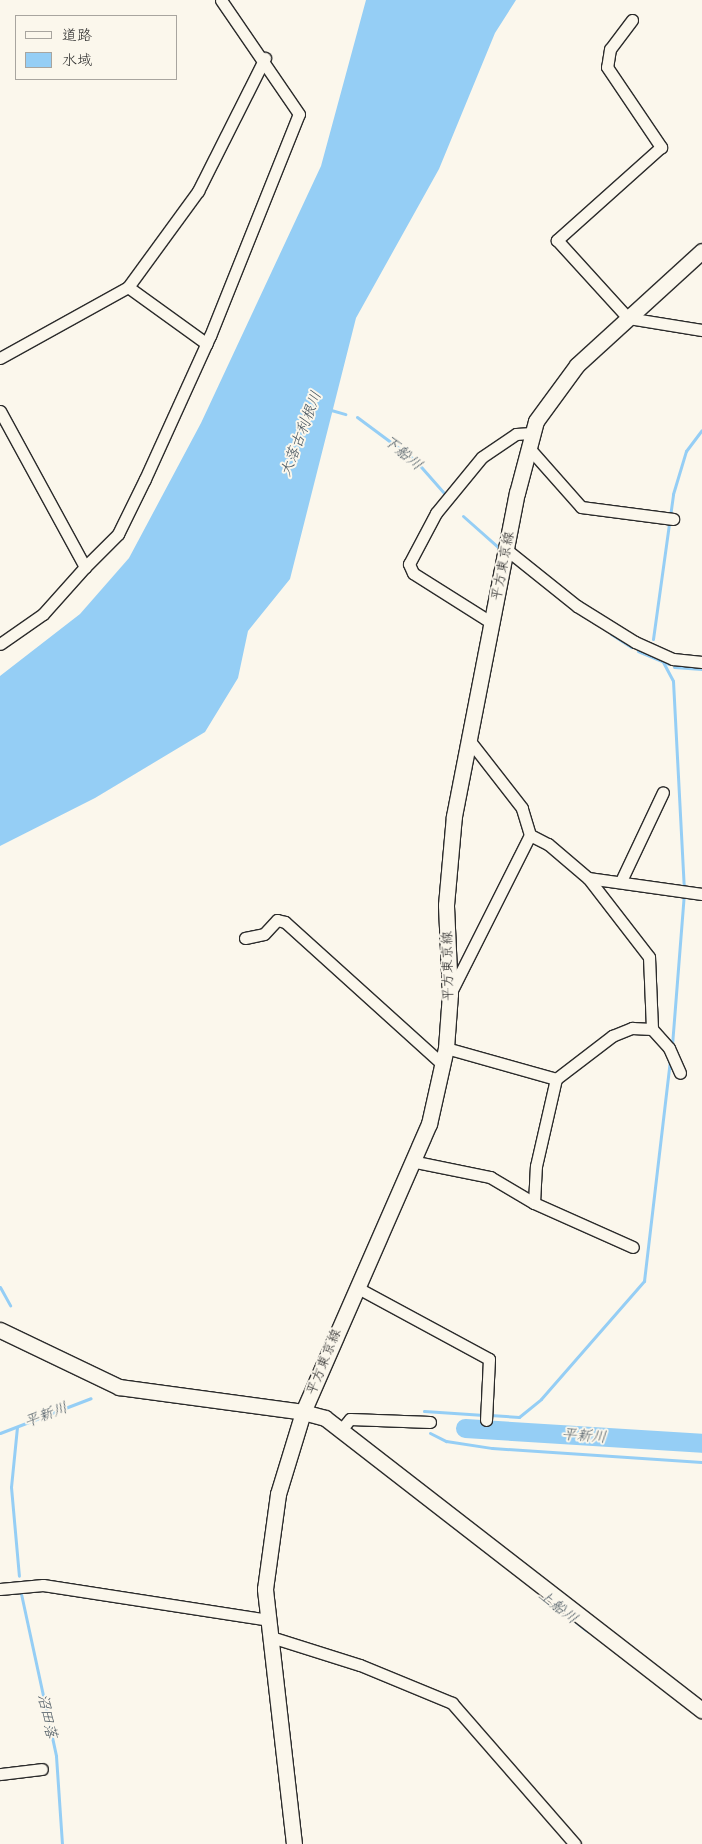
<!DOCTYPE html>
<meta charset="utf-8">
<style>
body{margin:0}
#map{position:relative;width:702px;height:1844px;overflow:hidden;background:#fbf7ec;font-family:Sriracha,"Klee One",sans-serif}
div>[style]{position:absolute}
.water>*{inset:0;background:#95cef5}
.stream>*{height:3px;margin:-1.5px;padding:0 1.5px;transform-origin:1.5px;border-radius:1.5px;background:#95cef5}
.river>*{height:19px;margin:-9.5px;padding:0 9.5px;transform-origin:9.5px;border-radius:9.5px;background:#95cef5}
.roads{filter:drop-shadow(1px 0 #2b2b2b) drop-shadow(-1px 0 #2b2b2b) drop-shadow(0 1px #2b2b2b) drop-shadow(0 -1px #2b2b2b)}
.street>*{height:11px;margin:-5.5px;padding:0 5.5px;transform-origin:5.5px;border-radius:5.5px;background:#fbf7ec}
.secondary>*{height:15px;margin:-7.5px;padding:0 7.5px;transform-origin:7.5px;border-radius:7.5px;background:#fbf7ec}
span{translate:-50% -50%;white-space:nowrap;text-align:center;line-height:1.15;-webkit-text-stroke:4px #fbf7ec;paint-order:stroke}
.street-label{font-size:14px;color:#2b2b2b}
.water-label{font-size:15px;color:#46545e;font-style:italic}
.legend{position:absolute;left:15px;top:15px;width:162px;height:65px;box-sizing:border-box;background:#fbf7ec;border:1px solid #a8a59f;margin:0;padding:6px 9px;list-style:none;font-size:15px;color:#2b2b2b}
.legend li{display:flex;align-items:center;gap:10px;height:25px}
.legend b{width:25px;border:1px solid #a8a59f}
</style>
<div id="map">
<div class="water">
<div style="clip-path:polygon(366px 0,516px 0,495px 33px,439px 169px,356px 318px,290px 579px,248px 631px,238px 678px,205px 732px,95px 798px,0 846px,0 676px,80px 614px,129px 558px,201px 423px,321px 166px)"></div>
</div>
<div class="stream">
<div style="left:331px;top:410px;width:15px;rotate:16deg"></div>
<div style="left:357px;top:417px;width:72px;rotate:36.6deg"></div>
<div style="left:415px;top:460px;width:44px;rotate:48.7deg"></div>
<div style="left:463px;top:516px;width:48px;rotate:41.6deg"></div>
<div style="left:611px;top:634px;width:24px;rotate:33deg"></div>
<div style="left:653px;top:639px;width:146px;rotate:-82.1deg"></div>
<div style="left:673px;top:494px;width:45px;rotate:-73.2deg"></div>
<div style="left:686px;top:451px;width:26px;rotate:-53deg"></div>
<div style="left:638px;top:651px;width:33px;rotate:23deg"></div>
<div style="left:663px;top:662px;width:21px;rotate:62deg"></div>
<div style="left:673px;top:681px;width:207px;rotate:87deg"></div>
<div style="left:674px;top:667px;width:28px;rotate:4deg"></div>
<div style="left:672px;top:1045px;width:151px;rotate:-85.5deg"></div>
<div style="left:0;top:1287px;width:21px;rotate:61deg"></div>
<div style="left:424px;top:1411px;width:60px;rotate:3.8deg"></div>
<div style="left:490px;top:1415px;width:29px;rotate:4deg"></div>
<div style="left:519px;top:1417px;width:28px;rotate:-39deg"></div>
<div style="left:541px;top:1399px;width:157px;rotate:-48.9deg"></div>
<div style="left:644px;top:1281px;width:222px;rotate:-83.3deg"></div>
<div style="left:17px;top:1427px;width:60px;rotate:95.7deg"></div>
<div style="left:11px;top:1487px;width:89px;rotate:84.9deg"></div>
<div style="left:0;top:1433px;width:97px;rotate:-21deg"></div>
<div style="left:430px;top:1433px;width:18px;rotate:27deg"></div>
<div style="left:446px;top:1441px;width:47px;rotate:8.7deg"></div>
<div style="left:492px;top:1448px;width:210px;rotate:3.8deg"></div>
<div style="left:20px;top:1589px;width:171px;rotate:77.8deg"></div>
<div style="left:56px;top:1756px;width:88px;rotate:86.1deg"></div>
<div style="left:536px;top:1589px;width:65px;rotate:39.4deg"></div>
</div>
<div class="river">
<div style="left:465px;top:1428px;width:237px;rotate:3.6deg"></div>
</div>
<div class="roads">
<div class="street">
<div style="left:632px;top:20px;width:36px;rotate:127deg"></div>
<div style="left:610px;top:49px;width:18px;rotate:99deg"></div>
<div style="left:607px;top:67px;width:97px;rotate:56deg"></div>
<div style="left:661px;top:147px;width:140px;rotate:138.2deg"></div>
<div style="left:557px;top:240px;width:105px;rotate:47.7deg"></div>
<div style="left:628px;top:318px;width:75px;rotate:9.2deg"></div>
<div style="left:128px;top:287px;width:97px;rotate:35.8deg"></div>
<div style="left:0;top:358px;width:146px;rotate:-29deg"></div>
<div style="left:128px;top:287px;width:119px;rotate:-53.9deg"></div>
<div style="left:198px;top:191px;width:149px;rotate:-63.3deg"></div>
<div style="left:0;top:411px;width:178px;rotate:61.4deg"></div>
<div style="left:85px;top:567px;width:63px;rotate:131.8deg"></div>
<div style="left:43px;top:614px;width:52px;rotate:145.1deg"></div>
<div style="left:528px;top:447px;width:80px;rotate:48.5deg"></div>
<div style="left:581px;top:507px;width:93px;rotate:7.4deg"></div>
<div style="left:507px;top:550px;width:90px;rotate:38.7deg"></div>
<div style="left:577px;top:606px;width:68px;rotate:31.8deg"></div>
<div style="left:635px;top:642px;width:42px;rotate:24.1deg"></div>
<div style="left:673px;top:659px;width:29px;rotate:6deg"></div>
<div style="left:85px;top:567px;width:47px;rotate:-45deg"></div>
<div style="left:118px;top:534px;width:61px;rotate:-63.9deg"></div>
<div style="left:145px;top:479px;width:157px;rotate:-65.6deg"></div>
<div style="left:210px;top:336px;width:239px;rotate:-68.2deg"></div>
<div style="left:299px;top:114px;width:138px;rotate:-124.4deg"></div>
<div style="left:492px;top:623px;width:93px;rotate:-147.7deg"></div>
<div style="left:413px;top:573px;width:10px;rotate:-114deg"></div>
<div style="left:409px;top:564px;width:58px;rotate:-62.1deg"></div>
<div style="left:436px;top:513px;width:72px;rotate:-50.6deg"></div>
<div style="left:482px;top:457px;width:41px;rotate:-34.1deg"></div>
<div style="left:516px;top:434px;width:16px;rotate:-4deg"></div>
<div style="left:530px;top:835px;width:20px;rotate:27deg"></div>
<div style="left:548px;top:844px;width:52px;rotate:40.4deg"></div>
<div style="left:588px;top:878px;width:115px;rotate:8deg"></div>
<div style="left:588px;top:878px;width:100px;rotate:52.3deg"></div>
<div style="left:649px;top:957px;width:72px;rotate:87.6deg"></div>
<div style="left:621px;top:881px;width:98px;rotate:-64.7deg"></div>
<div style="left:245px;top:938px;width:19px;rotate:-12deg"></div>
<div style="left:264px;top:934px;width:19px;rotate:-47deg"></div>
<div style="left:277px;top:920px;width:8px;rotate:14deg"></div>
<div style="left:285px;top:922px;width:212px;rotate:42.1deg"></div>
<div style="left:450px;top:994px;width:178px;rotate:-63.3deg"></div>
<div style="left:530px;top:835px;width:28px;rotate:-107deg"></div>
<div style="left:522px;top:808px;width:86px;rotate:-127.9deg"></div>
<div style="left:446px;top:1048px;width:114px;rotate:15.7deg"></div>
<div style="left:416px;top:1162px;width:76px;rotate:11.5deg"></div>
<div style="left:490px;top:1177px;width:51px;rotate:30.6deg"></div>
<div style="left:534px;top:1203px;width:108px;rotate:24deg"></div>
<div style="left:534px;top:1203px;width:37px;rotate:-87deg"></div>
<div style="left:536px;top:1166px;width:89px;rotate:-77.1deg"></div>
<div style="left:556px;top:1079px;width:71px;rotate:-37.5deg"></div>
<div style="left:612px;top:1036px;width:22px;rotate:-22deg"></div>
<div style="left:632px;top:1028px;width:20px;rotate:3deg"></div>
<div style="left:652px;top:1029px;width:25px;rotate:48deg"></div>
<div style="left:669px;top:1048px;width:27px;rotate:66deg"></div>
<div style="left:356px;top:1287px;width:151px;rotate:28.4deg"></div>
<div style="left:489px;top:1359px;width:61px;rotate:92.8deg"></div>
<div style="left:341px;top:1430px;width:14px;rotate:-51deg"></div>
<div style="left:350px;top:1419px;width:80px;rotate:2.1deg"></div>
<div style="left:0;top:1589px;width:43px;rotate:-5.3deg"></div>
<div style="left:43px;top:1585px;width:228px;rotate:8.8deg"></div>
<div style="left:271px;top:1637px;width:93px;rotate:17.5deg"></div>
<div style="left:360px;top:1665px;width:100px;rotate:22.4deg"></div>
<div style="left:452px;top:1703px;width:187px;rotate:48.9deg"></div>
<div style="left:0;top:1774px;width:42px;rotate:-6.8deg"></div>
</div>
<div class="secondary">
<div style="left:0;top:1330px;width:132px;rotate:25.6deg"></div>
<div style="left:119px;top:1387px;width:186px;rotate:7.7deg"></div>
<div style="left:303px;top:1412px;width:314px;rotate:-66.4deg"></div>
<div style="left:429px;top:1124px;width:78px;rotate:-77.4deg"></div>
<div style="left:446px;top:1048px;width:54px;rotate:-85.8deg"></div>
<div style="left:450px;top:994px;width:89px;rotate:-92.6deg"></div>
<div style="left:446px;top:905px;width:89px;rotate:-84.9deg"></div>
<div style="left:454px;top:816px;width:329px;rotate:-79deg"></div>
<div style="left:517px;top:493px;width:74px;rotate:-75.2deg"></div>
<div style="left:536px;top:421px;width:69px;rotate:-53.8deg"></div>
<div style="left:577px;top:365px;width:169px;rotate:-42.4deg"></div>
<div style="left:294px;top:1844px;width:257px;rotate:-96.5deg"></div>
<div style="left:265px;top:1589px;width:96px;rotate:-82.2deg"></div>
<div style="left:278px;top:1494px;width:86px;rotate:-73deg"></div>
<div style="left:303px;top:1412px;width:23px;rotate:15deg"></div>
<div style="left:325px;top:1418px;width:477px;rotate:37.8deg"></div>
</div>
</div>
<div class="street-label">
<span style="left:503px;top:566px;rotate:-79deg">平方東京線</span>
<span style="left:448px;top:966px;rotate:-91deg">平方東京線</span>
<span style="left:324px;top:1362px;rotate:-68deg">平方東京線</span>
</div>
<div class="water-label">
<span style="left:301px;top:434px;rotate:-69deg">大落古利根川</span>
<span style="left:403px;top:453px;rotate:40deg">下船川</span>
<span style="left:46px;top:1415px;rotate:-21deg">平新川</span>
<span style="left:584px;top:1436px;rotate:4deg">平新川</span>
<span style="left:558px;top:1607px;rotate:38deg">上船川</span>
<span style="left:47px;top:1716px;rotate:78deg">沼田落</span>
</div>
<ul class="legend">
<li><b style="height:6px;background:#fbf7ec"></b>道路</li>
<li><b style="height:14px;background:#95cef5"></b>水域</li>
</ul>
</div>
